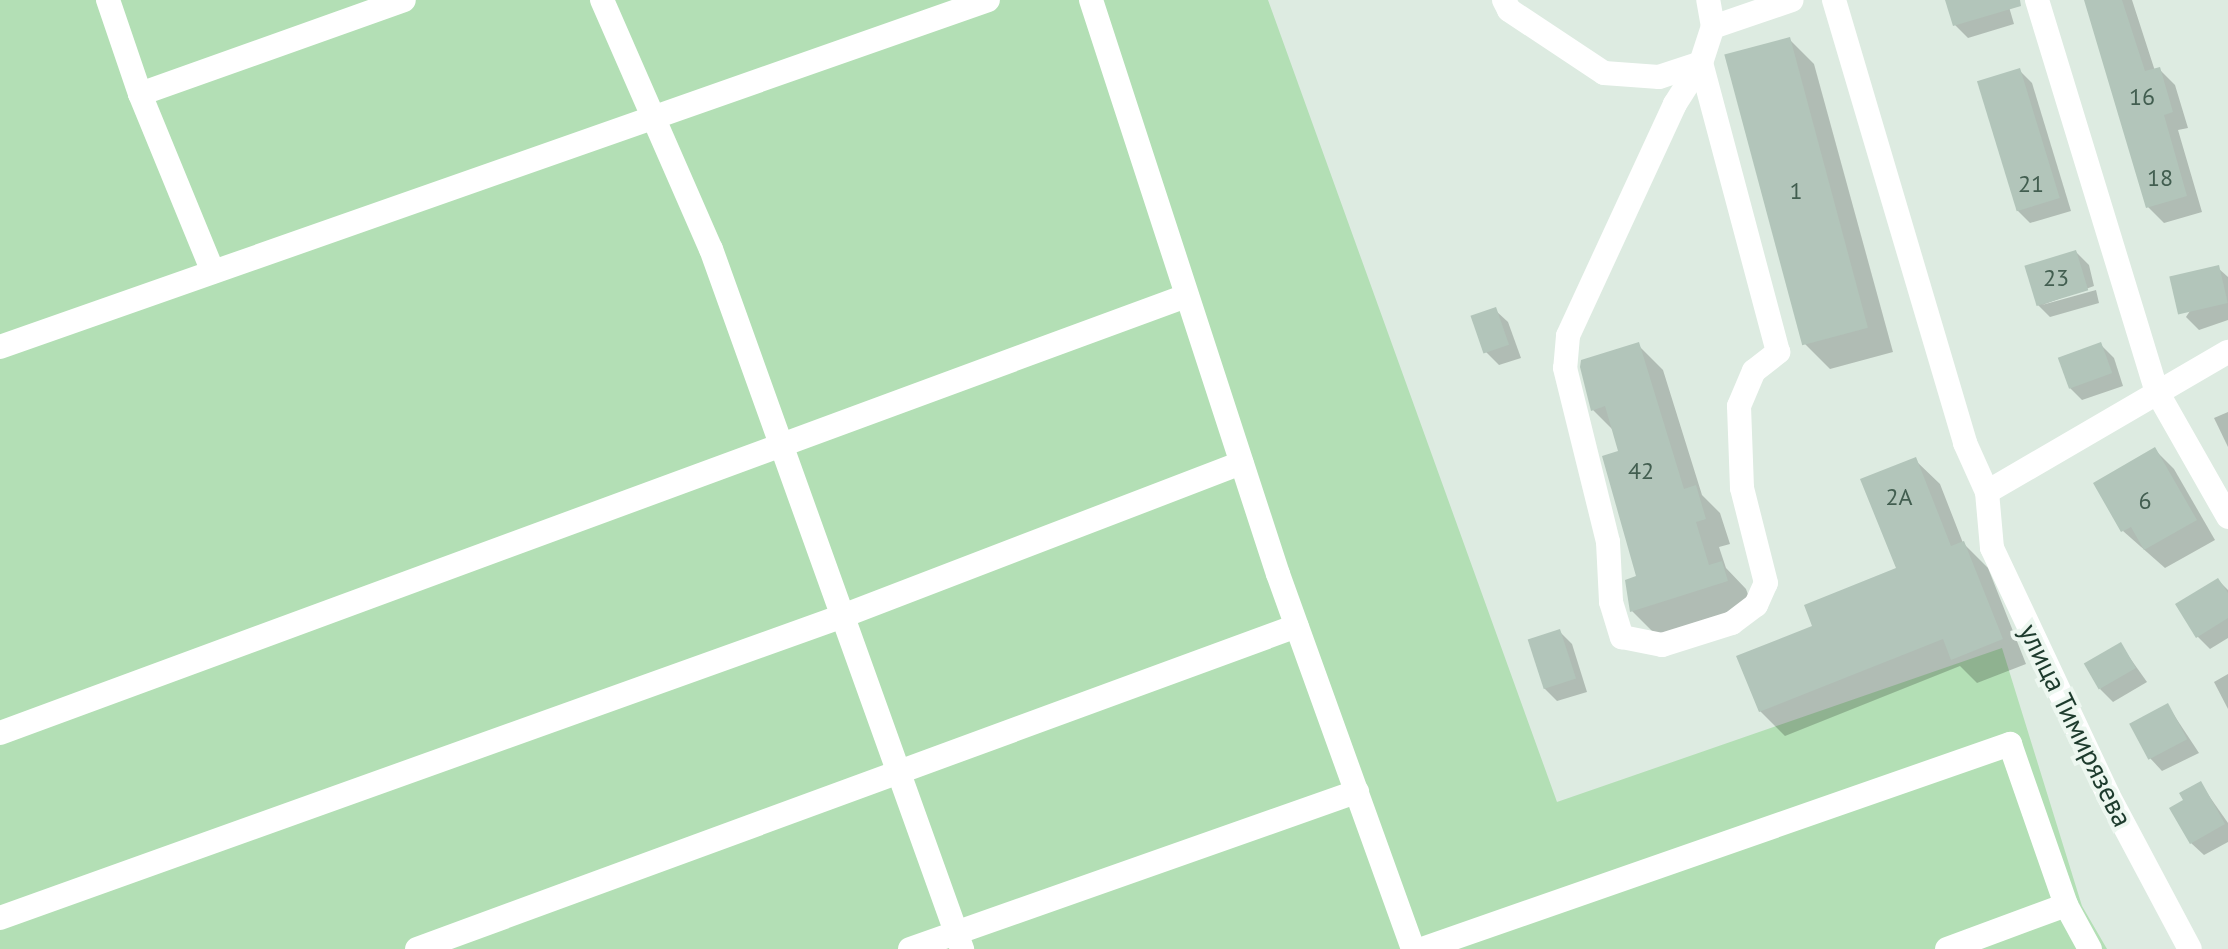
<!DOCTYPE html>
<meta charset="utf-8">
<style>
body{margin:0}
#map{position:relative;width:2228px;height:949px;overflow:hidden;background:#ddebe1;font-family:"PT Sans",sans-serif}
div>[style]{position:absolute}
.green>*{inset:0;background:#b3dfb5}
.shadow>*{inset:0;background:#0003}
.building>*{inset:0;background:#b2c5ba;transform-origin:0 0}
.minor>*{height:24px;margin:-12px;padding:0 12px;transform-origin:12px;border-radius:12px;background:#fff}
span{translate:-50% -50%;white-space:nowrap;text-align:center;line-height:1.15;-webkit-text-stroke:8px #edf7f0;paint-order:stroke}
.number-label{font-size:24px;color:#425e50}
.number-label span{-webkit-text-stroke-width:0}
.street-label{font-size:28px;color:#1d3b2d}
</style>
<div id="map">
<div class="green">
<div style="clip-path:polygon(0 0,1268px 0,1557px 802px,2002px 648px,2082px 906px,2107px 949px,0 949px)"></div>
</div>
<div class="shadow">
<div style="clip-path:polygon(1947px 0,2007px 0,2014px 24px,1968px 38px,1955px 25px)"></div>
<div style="clip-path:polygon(2085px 0,2132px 0,2155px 71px,2159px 69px,2175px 85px,2188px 128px,2178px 130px,2202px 212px,2164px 223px,2148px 207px)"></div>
<div style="clip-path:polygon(1789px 39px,1814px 64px,1893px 352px,1830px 369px,1805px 344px)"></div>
<div style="clip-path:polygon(2019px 70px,2032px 83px,2071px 211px,2030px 223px,2017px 210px)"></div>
<div style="clip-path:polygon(2076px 252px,2089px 265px,2094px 286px,2042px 305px,2096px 290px,2099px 303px,2050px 317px,2037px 304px)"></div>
<div style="clip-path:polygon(2218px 268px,2228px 277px,2228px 320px,2199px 330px,2186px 317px)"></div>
<div style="clip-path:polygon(1495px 310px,1508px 322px,1521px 358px,1499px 365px,1486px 352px)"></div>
<div style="clip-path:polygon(1638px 345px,1663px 370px,1702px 495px,1720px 513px,1730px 544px,1719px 547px,1726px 568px,1746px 589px,1752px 606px,1657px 636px,1632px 611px,1638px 578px,1621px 452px,1614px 431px,1593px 410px)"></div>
<div style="clip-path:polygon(2101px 345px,2114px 358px,2123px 386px,2082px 400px,2069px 387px)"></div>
<div style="clip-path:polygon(2228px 412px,2228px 447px,2214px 418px)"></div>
<div style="clip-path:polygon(2155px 450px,2174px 469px,2215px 540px,2165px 568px,2123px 531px)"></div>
<div style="clip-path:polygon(1915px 460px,1940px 484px,1963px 543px,1988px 568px,2026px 664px,1977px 683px,1960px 666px,1785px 736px,1760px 711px,1815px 627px,1898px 570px)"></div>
<div style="clip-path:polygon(2218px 580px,2228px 590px,2228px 638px,2210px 649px,2197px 636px)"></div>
<div style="clip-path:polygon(1559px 631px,1572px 644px,1587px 692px,1557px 701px,1544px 688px)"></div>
<div style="clip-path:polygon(2120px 644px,2147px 682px,2113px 702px,2100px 689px)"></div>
<div style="clip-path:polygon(2228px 674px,2228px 709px,2214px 682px)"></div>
<div style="clip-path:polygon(2168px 706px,2199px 753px,2162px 771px,2150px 758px)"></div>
<div style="clip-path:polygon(2200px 783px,2228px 823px,2228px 842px,2204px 855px,2191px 843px,2186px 801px)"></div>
</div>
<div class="building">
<div style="clip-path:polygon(1945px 0,2020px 0,2021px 6px,1953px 26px)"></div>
<div style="clip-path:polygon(2084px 0,2122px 0,2145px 71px,2160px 67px,2173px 112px,2164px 115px,2187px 196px,2146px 208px)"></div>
<div style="left:1790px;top:37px;width:301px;height:68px;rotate:75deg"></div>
<div style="left:2020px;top:68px;width:136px;height:45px;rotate:73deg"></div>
<div style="left:2076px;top:250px;width:42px;height:54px;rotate:73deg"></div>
<div style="left:2219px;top:265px;width:39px;height:51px;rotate:77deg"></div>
<div style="left:1496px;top:307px;width:40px;height:27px;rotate:71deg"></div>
<div style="clip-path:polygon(1639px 342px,1684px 489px,1696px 485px,1706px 519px,1696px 522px,1709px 565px,1722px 561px,1728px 581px,1630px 612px,1625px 580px,1636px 576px,1602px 456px,1618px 451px,1605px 406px,1591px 411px,1580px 367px,1581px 360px)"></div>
<div style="left:2101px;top:342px;width:33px;height:46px;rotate:70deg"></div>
<div style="clip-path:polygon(2155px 447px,2197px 520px,2144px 550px,2131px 527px,2121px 532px,2093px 483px)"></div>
<div style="clip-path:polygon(1916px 457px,1951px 546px,1964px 541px,2003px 639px,1951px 660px,1943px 639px,1759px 712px,1736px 656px,1812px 626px,1804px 605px,1896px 568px,1860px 479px)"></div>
<div style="clip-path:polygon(2218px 578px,2228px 593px,2228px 618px,2196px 638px,2175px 604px)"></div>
<div style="left:1560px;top:629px;width:52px;height:34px;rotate:72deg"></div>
<div style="left:2121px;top:642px;width:30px;height:43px;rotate:60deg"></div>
<div style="left:2168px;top:703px;width:41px;height:44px;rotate:62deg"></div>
<div style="clip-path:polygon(2201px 781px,2225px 824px,2190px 844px,2169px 808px,2183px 800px,2179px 793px)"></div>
</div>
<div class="minor">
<div style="left:108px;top:0;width:99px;rotate:71.2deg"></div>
<div style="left:140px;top:94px;width:192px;rotate:67.7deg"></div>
<div style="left:602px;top:0;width:272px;rotate:66.4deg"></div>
<div style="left:711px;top:249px;width:744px;rotate:70.27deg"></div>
<div style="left:1091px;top:0;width:604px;rotate:71.96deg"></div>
<div style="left:1278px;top:574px;width:399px;rotate:70.2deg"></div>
<div style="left:1504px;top:0;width:11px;rotate:63deg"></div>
<div style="left:1509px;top:10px;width:114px;rotate:33.6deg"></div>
<div style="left:1604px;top:73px;width:55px;rotate:4.2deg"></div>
<div style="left:1659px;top:77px;width:44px;rotate:-18.4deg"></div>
<div style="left:1834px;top:0;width:462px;rotate:73.5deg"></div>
<div style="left:1965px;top:443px;width:54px;rotate:65.8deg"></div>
<div style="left:1987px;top:492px;width:56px;rotate:84.9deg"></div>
<div style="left:1992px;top:548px;width:273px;rotate:64.8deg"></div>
<div style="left:2108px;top:795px;width:174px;rotate:62deg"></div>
<div style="left:2037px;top:0;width:408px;rotate:73deg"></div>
<div style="left:2156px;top:390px;width:146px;rotate:60.4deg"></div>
<div style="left:1713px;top:27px;width:83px;rotate:-18.9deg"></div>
<div style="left:1701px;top:63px;width:49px;rotate:122.4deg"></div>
<div style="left:1675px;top:104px;width:255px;rotate:114.8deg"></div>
<div style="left:1568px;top:336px;width:32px;rotate:95deg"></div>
<div style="left:1565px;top:368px;width:179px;rotate:76.1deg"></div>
<div style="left:1608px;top:542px;width:60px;rotate:87.1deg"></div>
<div style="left:1611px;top:602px;width:37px;rotate:73deg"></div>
<div style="left:1622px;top:637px;width:41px;rotate:11.3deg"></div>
<div style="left:1662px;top:645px;width:73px;rotate:-17.4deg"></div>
<div style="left:1732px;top:623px;width:30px;rotate:-37deg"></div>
<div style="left:1756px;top:605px;width:24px;rotate:-66deg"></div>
<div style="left:1766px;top:583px;width:98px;rotate:-104.2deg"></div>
<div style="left:1742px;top:488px;width:82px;rotate:-92.1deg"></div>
<div style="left:1739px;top:406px;width:38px;rotate:-67deg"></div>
<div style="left:1754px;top:371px;width:31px;rotate:-38deg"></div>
<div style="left:1778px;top:352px;width:299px;rotate:-104.9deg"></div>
<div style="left:1701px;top:63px;width:38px;rotate:-72deg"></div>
<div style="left:1713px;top:27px;width:27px;rotate:-100deg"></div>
<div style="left:140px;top:94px;width:280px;rotate:-19.6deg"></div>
<div style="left:0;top:347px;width:1047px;rotate:-19.35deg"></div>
<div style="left:1987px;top:492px;width:279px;rotate:-30.2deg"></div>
<div style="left:0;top:733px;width:1264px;rotate:-20.23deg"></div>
<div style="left:0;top:918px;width:892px;rotate:-19.71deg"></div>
<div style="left:840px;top:617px;width:430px;rotate:-21deg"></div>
<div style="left:417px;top:949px;width:937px;rotate:-20.16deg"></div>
<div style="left:910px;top:949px;width:474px;rotate:-19.4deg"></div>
<div style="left:1422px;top:949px;width:623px;rotate:-19.22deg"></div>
<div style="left:2010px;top:744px;width:170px;rotate:70.8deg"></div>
<div style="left:2066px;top:905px;width:50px;rotate:61.4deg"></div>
<div style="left:1947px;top:949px;width:127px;rotate:-20.3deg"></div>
</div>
<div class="number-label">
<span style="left:2142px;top:97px">16</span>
<span style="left:2160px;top:178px">18</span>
<span style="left:2031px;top:184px">21</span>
<span style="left:1796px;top:191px">1</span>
<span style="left:2056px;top:278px">23</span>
<span style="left:1641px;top:471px">42</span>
<span style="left:1899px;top:497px">2А</span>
<span style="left:2145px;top:501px">6</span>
</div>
<div class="street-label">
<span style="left:2076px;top:725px;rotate:64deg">улица Тимирязева</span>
</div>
</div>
